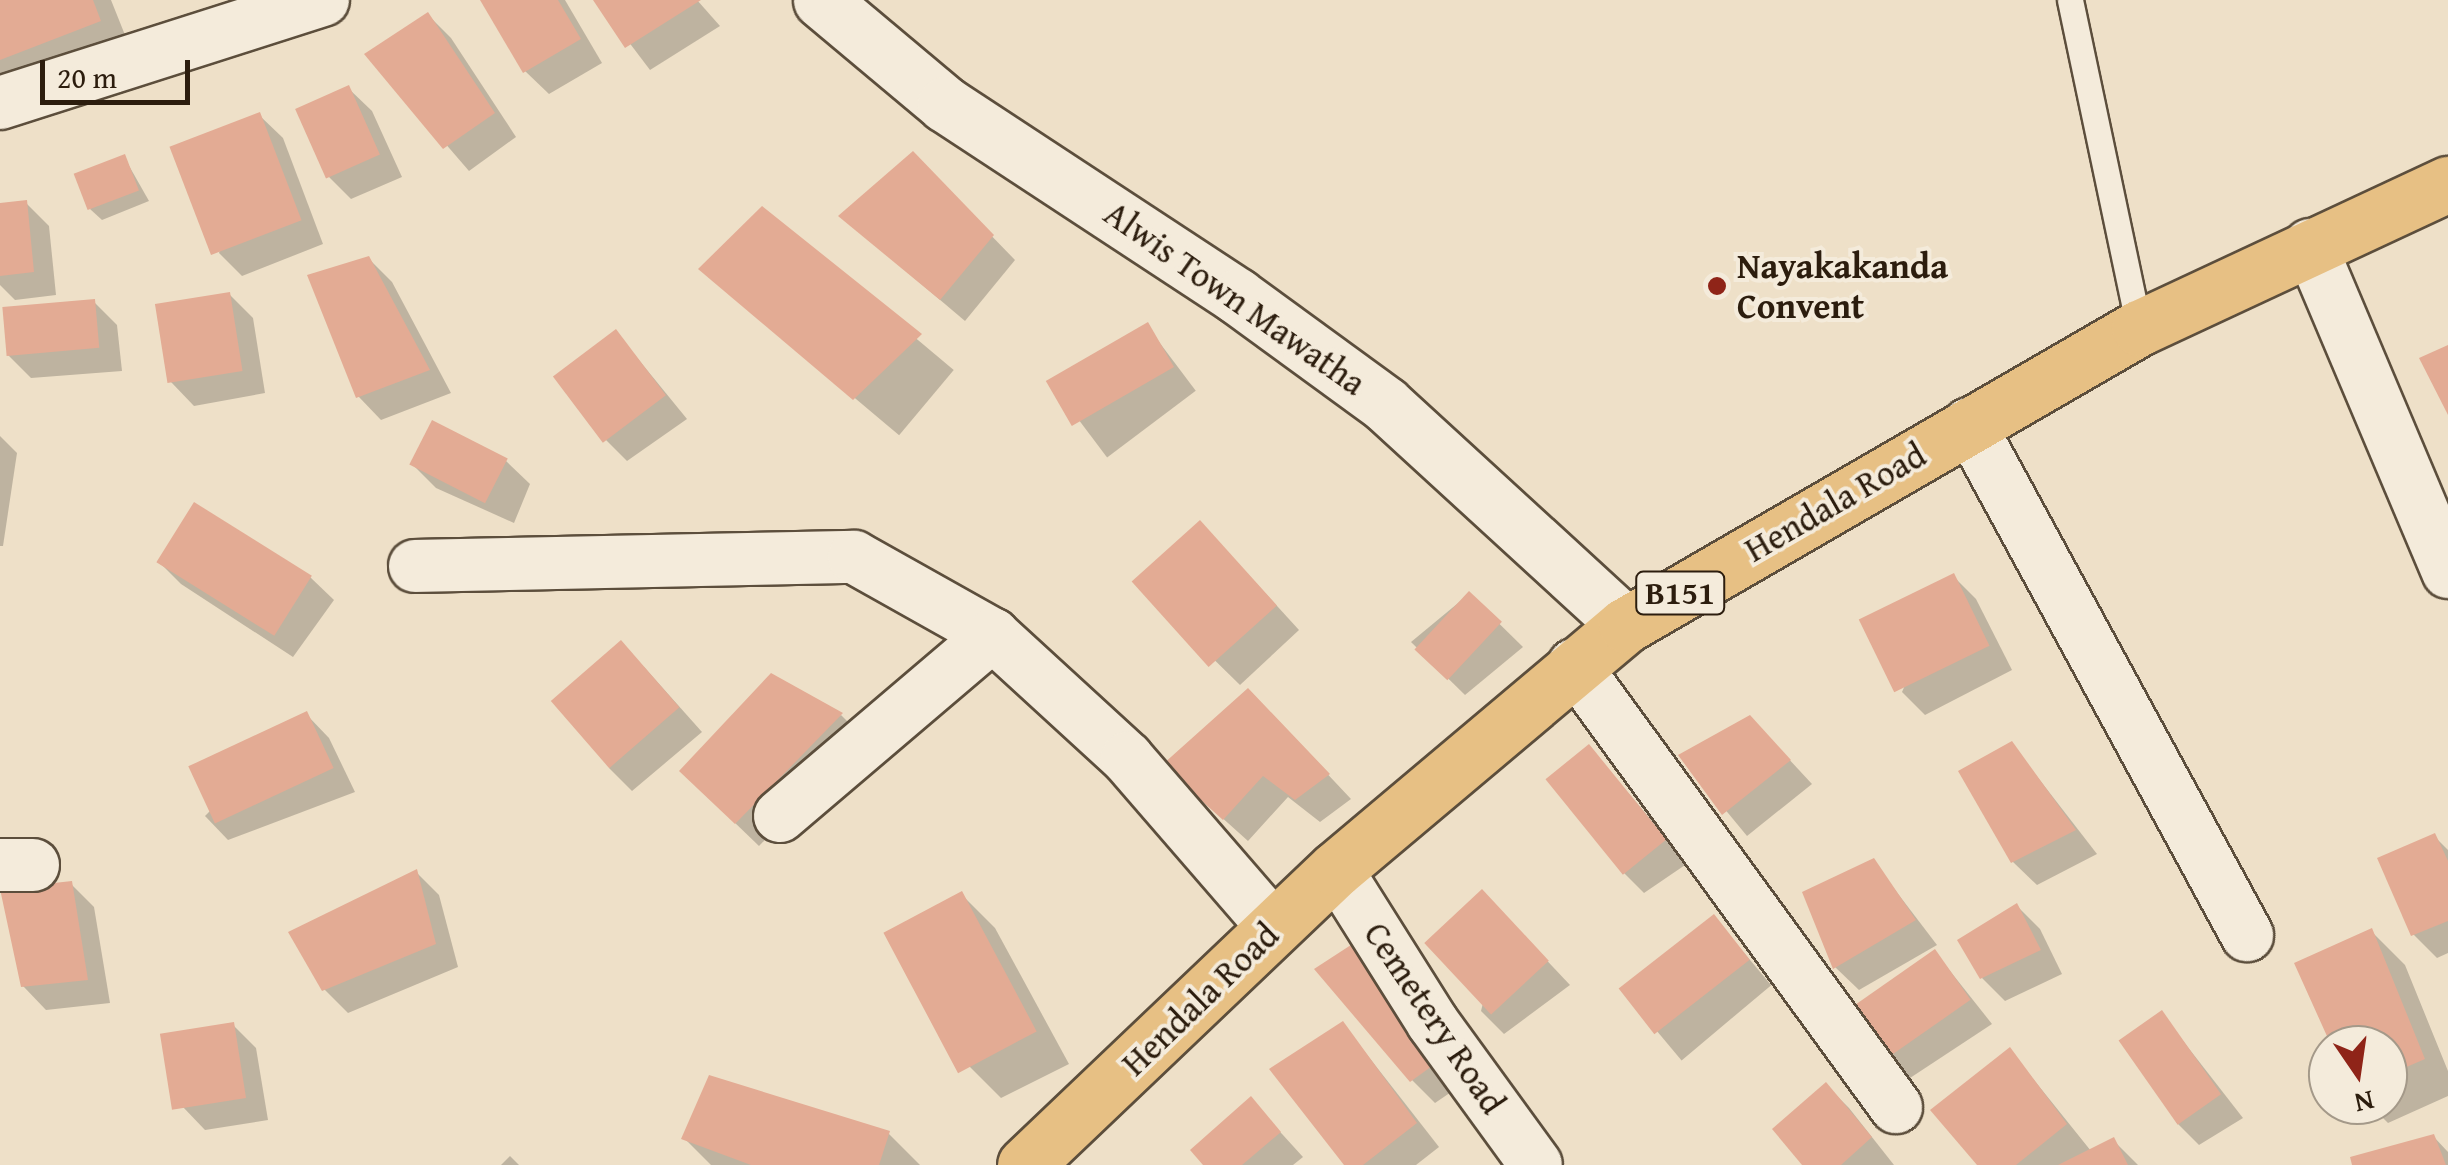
<!DOCTYPE html>
<style>
body{margin:0}
#map{position:relative;width:2448px;height:1165px;overflow:hidden;background:#eee0c8;font-family:"Gentium Book Plus",serif}
div>[style]{position:absolute}
.shadow>*{inset:0;background:#0003;transform-origin:0 0}
.building>*{inset:0;background:#e3ab94;transform-origin:0 0}
.roads{filter:drop-shadow(2px 0 #5c4e3c) drop-shadow(-2px 0 #5c4e3c) drop-shadow(0 2px #5c4e3c) drop-shadow(0 -2px #5c4e3c)}
.service>*{height:25px;margin:-12.5px;padding:0 12.5px;transform-origin:12.5px;border-radius:12.5px;background:#f4ebdb}
.minor>*{height:52px;margin:-26px;padding:0 26px;transform-origin:26px;border-radius:26px;background:#f4ebdb}
.tertiary>*{height:55px;margin:-27.5px;padding:0 27.5px;transform-origin:27.5px;border-radius:27.5px;background:#f4ebdb}
.primary>*{height:55px;margin:-27.5px;padding:0 27.5px;transform-origin:27.5px;border-radius:27.5px;background:#e7c084}
.dots>*{width:28px;height:28px;translate:-50% -50%;box-sizing:border-box;border:5px solid #f4ebdb;border-radius:50%}
span{translate:-50% -50%;white-space:nowrap;text-align:center;line-height:1.15;-webkit-text-stroke:8px #f4ebdb;paint-order:stroke}
.shield-label span{padding:2px 8px;background:#f4ebdb;border:2px solid;border-radius:8px;-webkit-text-stroke-width:0}
.shield-label{font-size:32px;color:#2c1d0e;font-weight:700}
.poi-label{font-size:35px;color:#2c1d0e;font-weight:700}
.left{translate:0 -50%;text-align:left}
.street-label{font-size:35px;color:#2c1d0e}
.north{position:absolute;left:2308px;top:1025px;width:100px;height:100px;box-sizing:border-box;background:#f4ebdb;border:2px solid #a49989;border-radius:50%;rotate:167deg;font-size:28px;font-weight:700;line-height:40px;text-align:center;color:#2c1d0e}
.north::after{content:'';display:block;margin:auto;width:35px;height:45px;background:#8f2418;clip-path:polygon(50% 0,100% 100%,50% 72%,0 100%)}
.scale{position:absolute;left:40px;top:60px;width:150px;height:45px;box-sizing:border-box;border:5px solid #2c1d0e;border-top:0;padding-left:12px;font-size:30px;line-height:35px;white-space:nowrap;color:#2c1d0e;-webkit-text-stroke:8px #f4ebdb;paint-order:stroke}
</style>
<div id="map">
<div class="shadow">
<div style="clip-path:polygon(0 0,111px 0,133px 55px,0 96px)"></div>
<div style="clip-path:polygon(483px 0,565px 0,602px 63px,549px 94px,525px 71px)"></div>
<div style="clip-path:polygon(597px 0,697px 0,720px 26px,650px 70px)"></div>
<div style="clip-path:polygon(428px 15px,451px 38px,516px 137px,469px 171px,368px 54px)"></div>
<div style="clip-path:polygon(348px 88px,372px 111px,402px 177px,351px 199px,328px 176px)"></div>
<div style="clip-path:polygon(259px 115px,283px 138px,323px 244px,242px 276px,219px 253px)"></div>
<div style="clip-path:polygon(912px 154px,1015px 260px,965px 321px,841px 216px)"></div>
<div style="clip-path:polygon(124px 157px,149px 201px,102px 220px,90px 209px)"></div>
<div style="clip-path:polygon(26px 203px,49px 226px,56px 295px,15px 300px,0 285px,0 205px)"></div>
<div style="left:763px;top:210px;width:249px;height:85px;rotate:40deg"></div>
<div style="clip-path:polygon(369px 259px,392px 282px,451px 393px,381px 420px,358px 396px)"></div>
<div style="clip-path:polygon(230px 295px,253px 318px,265px 393px,194px 406px,171px 382px)"></div>
<div style="clip-path:polygon(94px 302px,117px 325px,122px 371px,31px 378px,8px 355px)"></div>
<div style="left:1147px;top:326px;width:81px;height:111px;rotate:53deg"></div>
<div style="clip-path:polygon(616px 332px,687px 419px,627px 461px,604px 438px)"></div>
<div style="clip-path:polygon(0 436px,17px 453px,3px 546px,0 546px)"></div>
<div style="clip-path:polygon(506px 461px,530px 484px,514px 523px,436px 488px,413px 465px)"></div>
<div style="clip-path:polygon(195px 506px,310px 577px,334px 600px,293px 657px,181px 584px,158px 561px)"></div>
<div style="clip-path:polygon(1223px 547px,1299px 630px,1240px 685px,1141px 588px)"></div>
<div style="clip-path:polygon(1953px 576px,1976px 599px,2012px 670px,1925px 715px,1902px 692px)"></div>
<div style="clip-path:polygon(1469px 594px,1523px 647px,1465px 695px,1411px 642px)"></div>
<div style="clip-path:polygon(644px 667px,702px 732px,632px 791px,609px 768px)"></div>
<div style="clip-path:polygon(306px 714px,329px 738px,355px 792px,228px 840px,205px 816px)"></div>
<div style="clip-path:polygon(1271px 714px,1351px 799px,1320px 822px,1288px 797px,1248px 841px,1189px 788px)"></div>
<div style="clip-path:polygon(841px 715px,864px 738px,759px 846px,705px 794px)"></div>
<div style="clip-path:polygon(1773px 742px,1812px 784px,1747px 836px,1681px 756px)"></div>
<div style="clip-path:polygon(2012px 744px,2097px 854px,2037px 885px,2013px 862px)"></div>
<div style="clip-path:polygon(1589px 747px,1688px 863px,1644px 893px,1621px 870px)"></div>
<div style="clip-path:polygon(2434px 836px,2448px 850px,2448px 953px,2437px 958px,2413px 934px)"></div>
<div style="clip-path:polygon(1873px 861px,1937px 945px,1859px 990px,1835px 967px)"></div>
<div style="clip-path:polygon(416px 872px,439px 895px,458px 967px,348px 1013px,324px 989px)"></div>
<div style="clip-path:polygon(71px 884px,94px 907px,110px 1003px,46px 1010px,23px 986px)"></div>
<div style="clip-path:polygon(961px 894px,995px 928px,1069px 1064px,1001px 1098px,967px 1064px)"></div>
<div style="clip-path:polygon(2017px 906px,2040px 929px,2062px 974px,2005px 1001px,1982px 978px)"></div>
<div style="clip-path:polygon(1505px 916px,1570px 985px,1504px 1034px,1481px 1011px)"></div>
<div style="left:1714px;top:917px;width:89px;height:117px;rotate:50deg"></div>
<div style="clip-path:polygon(2371px 931px,2405px 965px,2448px 1071px,2448px 1096px,2388px 1123px,2370px 1105px,2388px 1105px,2388px 1045px,2334px 1045px)"></div>
<div style="clip-path:polygon(1354px 946px,1460px 1086px,1435px 1103px,1412px 1080px)"></div>
<div style="clip-path:polygon(1935px 952px,1992px 1024px,1907px 1080px,1884px 1057px)"></div>
<div style="clip-path:polygon(2162px 1014px,2243px 1118px,2199px 1145px,2176px 1122px)"></div>
<div style="clip-path:polygon(1343px 1024px,1439px 1147px,1416px 1165px,1347px 1165px)"></div>
<div style="clip-path:polygon(233px 1025px,256px 1048px,268px 1120px,205px 1130px,182px 1106px)"></div>
<div style="clip-path:polygon(2010px 1050px,2091px 1151px,2113px 1140px,2138px 1165px,1980px 1165px)"></div>
<div style="clip-path:polygon(1826px 1085px,1849px 1108px,1894px 1165px,1805px 1165px)"></div>
<div style="clip-path:polygon(1251px 1100px,1303px 1157px,1293px 1165px,1206px 1165px)"></div>
<div style="clip-path:polygon(889px 1134px,920px 1165px,711px 1165px,684px 1138px)"></div>
<div style="clip-path:polygon(2433px 1136px,2448px 1152px,2448px 1165px,2355px 1165px)"></div>
<div style="clip-path:polygon(510px 1156px,519px 1165px,501px 1165px)"></div>
</div>
<div class="building">
<div style="clip-path:polygon(0 0,93px 0,101px 21px,0 60px)"></div>
<div style="clip-path:polygon(480px 0,558px 0,581px 39px,523px 73px)"></div>
<div style="clip-path:polygon(593px 0,701px 0,625px 48px)"></div>
<div style="clip-path:polygon(428px 12px,495px 113px,443px 149px,364px 54px)"></div>
<div style="left:349px;top:85px;width:76px;height:59px;rotate:66deg"></div>
<div style="left:260px;top:112px;width:116px;height:97px;rotate:69deg"></div>
<div style="clip-path:polygon(913px 151px,994px 235px,940px 300px,838px 216px)"></div>
<div style="left:125px;top:154px;width:39px;height:55px;rotate:69deg"></div>
<div style="clip-path:polygon(27px 200px,34px 272px,0 276px,0 203px)"></div>
<div style="clip-path:polygon(762px 206px,922px 334px,853px 400px,698px 269px)"></div>
<div style="clip-path:polygon(369px 256px,430px 370px,356px 398px,307px 275px)"></div>
<div style="left:230px;top:292px;width:80px;height:76px;rotate:81deg"></div>
<div style="left:95px;top:299px;width:49px;height:93px;rotate:85deg"></div>
<div style="left:1148px;top:322px;width:52px;height:118px;rotate:60deg"></div>
<div style="left:616px;top:329px;width:83px;height:79px;rotate:53deg"></div>
<div style="clip-path:polygon(2448px 345px,2448px 415px,2419px 358px)"></div>
<div style="left:432px;top:420px;width:85px;height:50px;rotate:27deg"></div>
<div style="left:194px;top:502px;width:139px;height:71px;rotate:32deg"></div>
<div style="left:1200px;top:520px;width:115px;height:92px;rotate:48deg"></div>
<div style="left:1954px;top:573px;width:81px;height:106px;rotate:64deg"></div>
<div style="left:1469px;top:591px;width:45px;height:80px;rotate:43deg"></div>
<div style="left:621px;top:640px;width:89px;height:93px;rotate:49deg"></div>
<div style="clip-path:polygon(771px 673px,843px 713px,735px 824px,679px 771px)"></div>
<div style="clip-path:polygon(1248px 688px,1330px 774px,1295px 800px,1263px 776px,1223px 820px,1162px 765px)"></div>
<div style="left:307px;top:711px;width:63px;height:131px;rotate:65deg"></div>
<div style="clip-path:polygon(1750px 715px,1791px 760px,1722px 815px,1678px 755px)"></div>
<div style="clip-path:polygon(2012px 741px,2076px 830px,2011px 863px,1958px 771px)"></div>
<div style="left:1589px;top:744px;width:123px;height:56px;rotate:51deg"></div>
<div style="clip-path:polygon(2435px 833px,2448px 861px,2448px 921px,2411px 936px,2377px 858px)"></div>
<div style="clip-path:polygon(1874px 858px,1916px 920px,1833px 969px,1802px 892px)"></div>
<div style="clip-path:polygon(417px 869px,436px 944px,322px 991px,288px 932px)"></div>
<div style="clip-path:polygon(72px 881px,88px 980px,21px 987px,0 889px)"></div>
<div style="left:1482px;top:889px;width:98px;height:79px;rotate:47deg"></div>
<div style="left:962px;top:891px;width:159px;height:89px;rotate:62deg"></div>
<div style="clip-path:polygon(2017px 903px,2041px 950px,1980px 979px,1957px 940px)"></div>
<div style="left:1714px;top:914px;width:58px;height:121px;rotate:52deg"></div>
<div style="clip-path:polygon(2372px 928px,2425px 1059px,2388px 1075px,2388px 1045px,2331px 1045px,2294px 963px)"></div>
<div style="clip-path:polygon(1354px 943px,1439px 1061px,1410px 1082px,1314px 969px)"></div>
<div style="left:1935px;top:949px;width:62px;height:103px;rotate:55deg"></div>
<div style="left:2162px;top:1010px;width:103px;height:53px;rotate:55deg"></div>
<div style="clip-path:polygon(1343px 1021px,1417px 1123px,1363px 1165px,1344px 1165px,1269px 1069px)"></div>
<div style="left:234px;top:1022px;width:77px;height:75px;rotate:81deg"></div>
<div style="clip-path:polygon(2010px 1047px,2067px 1124px,2016px 1165px,1977px 1165px,1930px 1110px)"></div>
<div style="clip-path:polygon(709px 1075px,890px 1131px,879px 1165px,751px 1165px,681px 1139px)"></div>
<div style="clip-path:polygon(1826px 1082px,1872px 1137px,1841px 1165px,1802px 1165px,1772px 1129px)"></div>
<div style="clip-path:polygon(1251px 1096px,1281px 1132px,1242px 1165px,1203px 1165px,1190px 1150px)"></div>
<div style="clip-path:polygon(2434px 1134px,2446px 1165px,2352px 1165px,2350px 1157px)"></div>
<div style="clip-path:polygon(2114px 1137px,2128px 1165px,2058px 1165px)"></div>
</div>
<div class="roads">
<div class="service">
<div style="left:2070px;top:0;width:335px;rotate:78.1deg"></div>
</div>
<div class="minor">
<div style="left:0;top:103px;width:339px;rotate:-17.7deg"></div>
<div style="left:2310px;top:245px;width:355px;rotate:67.1deg"></div>
<div style="left:1969px;top:424px;width:582px;rotate:61.45deg"></div>
<div style="left:415px;top:566px;width:439px;rotate:-1.2deg"></div>
<div style="left:854px;top:557px;width:159px;rotate:29.3deg"></div>
<div style="left:993px;top:635px;width:182px;rotate:42.5deg"></div>
<div style="left:1127px;top:758px;width:225px;rotate:49.1deg"></div>
<div style="left:1574px;top:665px;width:547px;rotate:53.93deg"></div>
<div style="left:780px;top:816px;width:280px;rotate:-40.4deg"></div>
<div style="left:0;top:865px;width:33px"></div>
<div style="left:1336px;top:869px;width:182px;rotate:57.8deg"></div>
<div style="left:1433px;top:1023px;width:175px;rotate:54deg"></div>
</div>
<div class="tertiary">
<div style="left:821px;top:0;width:162px;rotate:40deg"></div>
<div style="left:945px;top:104px;width:349px;rotate:33.3deg"></div>
<div style="left:1237px;top:296px;width:183px;rotate:36.1deg"></div>
<div style="left:1385px;top:404px;width:327px;rotate:42.5deg"></div>
</div>
<div class="primary">
<div style="left:1025px;top:1165px;width:429px;rotate:-43.6deg"></div>
<div style="left:1336px;top:869px;width:379px;rotate:-40.1deg"></div>
<div style="left:1626px;top:625px;width:593px;rotate:-30.07deg"></div>
<div style="left:2139px;top:328px;width:341px;rotate:-25deg"></div>
</div>
</div>
<div class="dots">
<div style="left:1717px;top:286px;background:#8f2418"></div>
</div>
<div class="shield-label">
<span style="left:1680px;top:593px">B151</span>
</div>
<div class="poi-label">
<span class="left" style="left:1737px;top:286px">Nayakakanda<br>Convent</span>
</div>
<div class="street-label">
<span style="left:1235px;top:298px;rotate:35deg">Alwis Town Mawatha</span>
<span style="left:1835px;top:502px;rotate:-30deg">Hendala Road</span>
<span style="left:1200px;top:999px;rotate:-44deg">Hendala Road</span>
<span style="left:1435px;top:1018px;rotate:56deg">Cemetery Road</span>
</div>
<div class="north">N</div>
<div class="scale">20 m</div>
</div>
